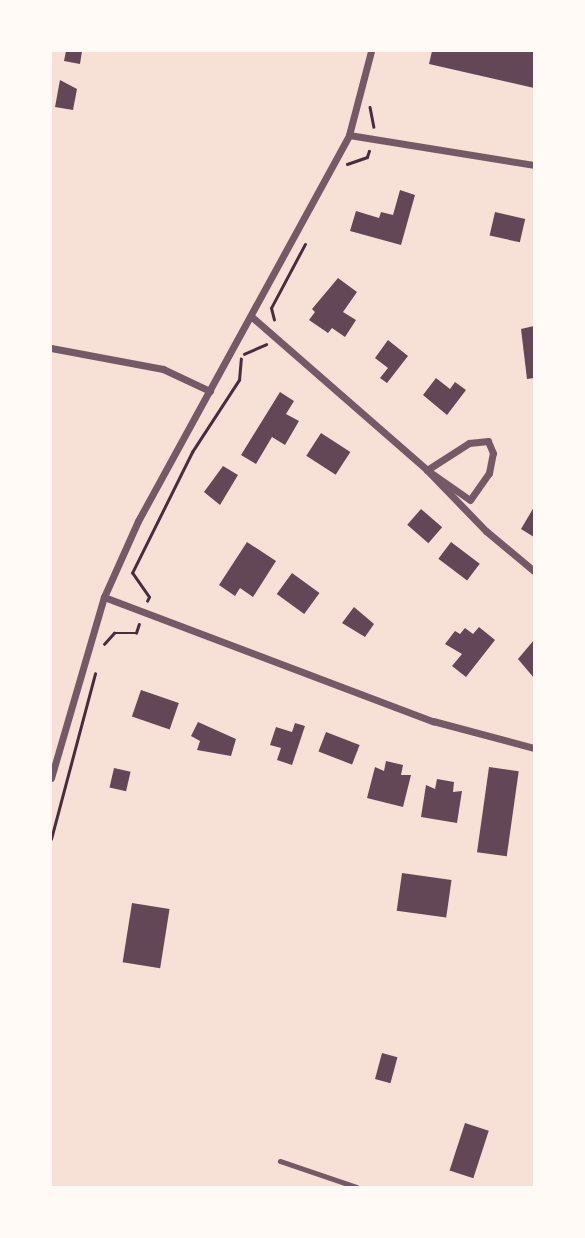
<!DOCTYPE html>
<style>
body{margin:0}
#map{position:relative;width:585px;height:1238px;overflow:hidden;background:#f7e1d7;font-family:"Open Sans",sans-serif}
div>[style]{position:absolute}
.building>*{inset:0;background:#644757;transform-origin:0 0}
.path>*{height:2.5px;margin:-1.25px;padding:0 1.25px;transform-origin:1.25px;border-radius:1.25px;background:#4a2c40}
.service>*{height:4.5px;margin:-2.25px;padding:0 2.25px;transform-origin:2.25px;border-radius:2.25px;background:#755966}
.minor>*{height:7px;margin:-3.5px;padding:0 3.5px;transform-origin:3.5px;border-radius:3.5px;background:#755966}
span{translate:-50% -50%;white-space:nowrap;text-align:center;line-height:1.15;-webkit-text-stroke:5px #fffaf5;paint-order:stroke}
.frame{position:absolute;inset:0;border:52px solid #fffaf5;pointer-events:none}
</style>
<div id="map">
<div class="building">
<div style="clip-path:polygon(66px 51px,82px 51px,80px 64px,64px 61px)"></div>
<div style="clip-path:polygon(432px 51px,534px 51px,534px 88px,429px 64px)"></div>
<div style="clip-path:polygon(60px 80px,77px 89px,73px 110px,55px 107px)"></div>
<div style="clip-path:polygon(400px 190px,415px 195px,401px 245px,350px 231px,356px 211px,379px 218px,381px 212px,393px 215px)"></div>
<div style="left:495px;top:212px;width:31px;height:24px;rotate:13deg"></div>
<div style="clip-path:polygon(338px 278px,357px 292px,343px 312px,356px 320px,345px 337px,332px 328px,328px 333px,309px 320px,315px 312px,312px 309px)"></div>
<div style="clip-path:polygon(534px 326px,534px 378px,527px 379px,521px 329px)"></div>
<div style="clip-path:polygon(388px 340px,408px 356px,387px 383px,380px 378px,388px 368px,375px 358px)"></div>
<div style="clip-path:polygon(436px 378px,450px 389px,455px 382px,466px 390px,447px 415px,423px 395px)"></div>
<div style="clip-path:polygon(280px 392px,294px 401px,286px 414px,299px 421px,285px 445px,272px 437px,256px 464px,241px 455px)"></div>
<div style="left:321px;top:433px;width:35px;height:27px;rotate:33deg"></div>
<div style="clip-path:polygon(223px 466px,238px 475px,220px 505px,204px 492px)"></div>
<div style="clip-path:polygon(534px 507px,534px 537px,521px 529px)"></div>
<div style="left:421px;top:509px;width:28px;height:21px;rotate:41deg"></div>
<div style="clip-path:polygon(247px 542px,276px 561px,253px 597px,240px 588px,235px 596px,219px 585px)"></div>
<div style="left:451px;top:542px;width:36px;height:21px;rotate:37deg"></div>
<div style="left:292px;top:573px;width:34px;height:26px;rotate:36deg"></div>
<div style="clip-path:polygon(354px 607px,374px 624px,365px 637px,342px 623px)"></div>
<div style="clip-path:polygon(479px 627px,495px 640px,466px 677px,452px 666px,462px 654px,445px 644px,455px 631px,460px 634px,465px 628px,473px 634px)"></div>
<div style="clip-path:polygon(534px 640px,534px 678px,518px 659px)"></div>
<div style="left:141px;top:690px;width:40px;height:28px;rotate:19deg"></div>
<div style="clip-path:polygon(198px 722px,236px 739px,231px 756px,197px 750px,200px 741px,191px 736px)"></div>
<div style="clip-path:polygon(295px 723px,305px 726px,292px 765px,277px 760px,281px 748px,270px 745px,276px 727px,292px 732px)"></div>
<div style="left:326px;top:732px;width:36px;height:21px;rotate:21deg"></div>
<div style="clip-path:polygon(386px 761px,403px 765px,401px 775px,411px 775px,403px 807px,367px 798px,375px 767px,384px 771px)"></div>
<div style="left:489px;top:767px;width:30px;height:86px;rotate:8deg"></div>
<div style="left:114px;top:768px;width:17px;height:20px;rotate:13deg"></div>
<div style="clip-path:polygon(437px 779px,454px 782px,453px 792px,462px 791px,457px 823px,421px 817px,426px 785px,435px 789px)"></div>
<div style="left:402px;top:873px;width:50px;height:38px;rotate:8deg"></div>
<div style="left:132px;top:903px;width:38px;height:60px;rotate:9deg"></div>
<div style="left:382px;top:1053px;width:16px;height:27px;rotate:15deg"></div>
<div style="left:465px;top:1123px;width:25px;height:50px;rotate:18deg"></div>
</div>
<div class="path">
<div style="left:370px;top:107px;width:20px;rotate:79deg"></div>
<div style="left:347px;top:164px;width:21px;rotate:-19deg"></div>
<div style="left:367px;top:157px;width:6px;rotate:-72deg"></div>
<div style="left:274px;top:320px;width:12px;rotate:-104deg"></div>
<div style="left:271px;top:308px;width:72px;rotate:-62deg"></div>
<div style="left:244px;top:354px;width:24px;rotate:-24deg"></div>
<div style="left:147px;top:601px;width:4px;rotate:-63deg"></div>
<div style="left:149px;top:597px;width:29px;rotate:-125deg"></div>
<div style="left:132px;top:573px;width:135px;rotate:-63.6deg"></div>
<div style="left:192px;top:452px;width:86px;rotate:-56.9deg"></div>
<div style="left:239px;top:380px;width:21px;rotate:-85deg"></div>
<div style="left:104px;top:644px;width:15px;rotate:-48deg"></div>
<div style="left:114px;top:633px;width:22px"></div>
<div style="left:136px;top:633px;width:9px;rotate:-72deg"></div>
<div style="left:51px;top:839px;width:171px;rotate:-75.1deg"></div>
</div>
<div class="service">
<div style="left:280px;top:1161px;width:81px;rotate:18.7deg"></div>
</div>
<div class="minor">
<div style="left:349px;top:135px;width:187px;rotate:9.2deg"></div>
<div style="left:253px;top:318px;width:231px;rotate:41.1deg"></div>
<div style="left:427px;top:470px;width:52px;rotate:34.9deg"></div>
<div style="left:470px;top:500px;width:33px;rotate:-55deg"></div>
<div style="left:489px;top:473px;width:20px;rotate:-79deg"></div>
<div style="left:493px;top:453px;width:13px;rotate:-113deg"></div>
<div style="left:488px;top:441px;width:19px;rotate:174deg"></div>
<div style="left:469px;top:443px;width:50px;rotate:147.3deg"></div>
<div style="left:427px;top:470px;width:85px;rotate:46deg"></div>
<div style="left:486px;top:531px;width:62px;rotate:39.8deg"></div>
<div style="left:51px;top:348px;width:114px;rotate:10.6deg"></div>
<div style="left:163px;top:369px;width:52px;rotate:25.1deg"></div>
<div style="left:104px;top:597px;width:352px;rotate:20.7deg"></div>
<div style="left:433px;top:721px;width:105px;rotate:15deg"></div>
<div style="left:51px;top:778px;width:189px;rotate:-73.7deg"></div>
<div style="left:104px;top:597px;width:83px;rotate:-65.9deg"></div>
<div style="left:138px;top:521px;width:440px;rotate:-61.3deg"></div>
<div style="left:349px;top:135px;width:87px;rotate:-75.3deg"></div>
</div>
<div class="frame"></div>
</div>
